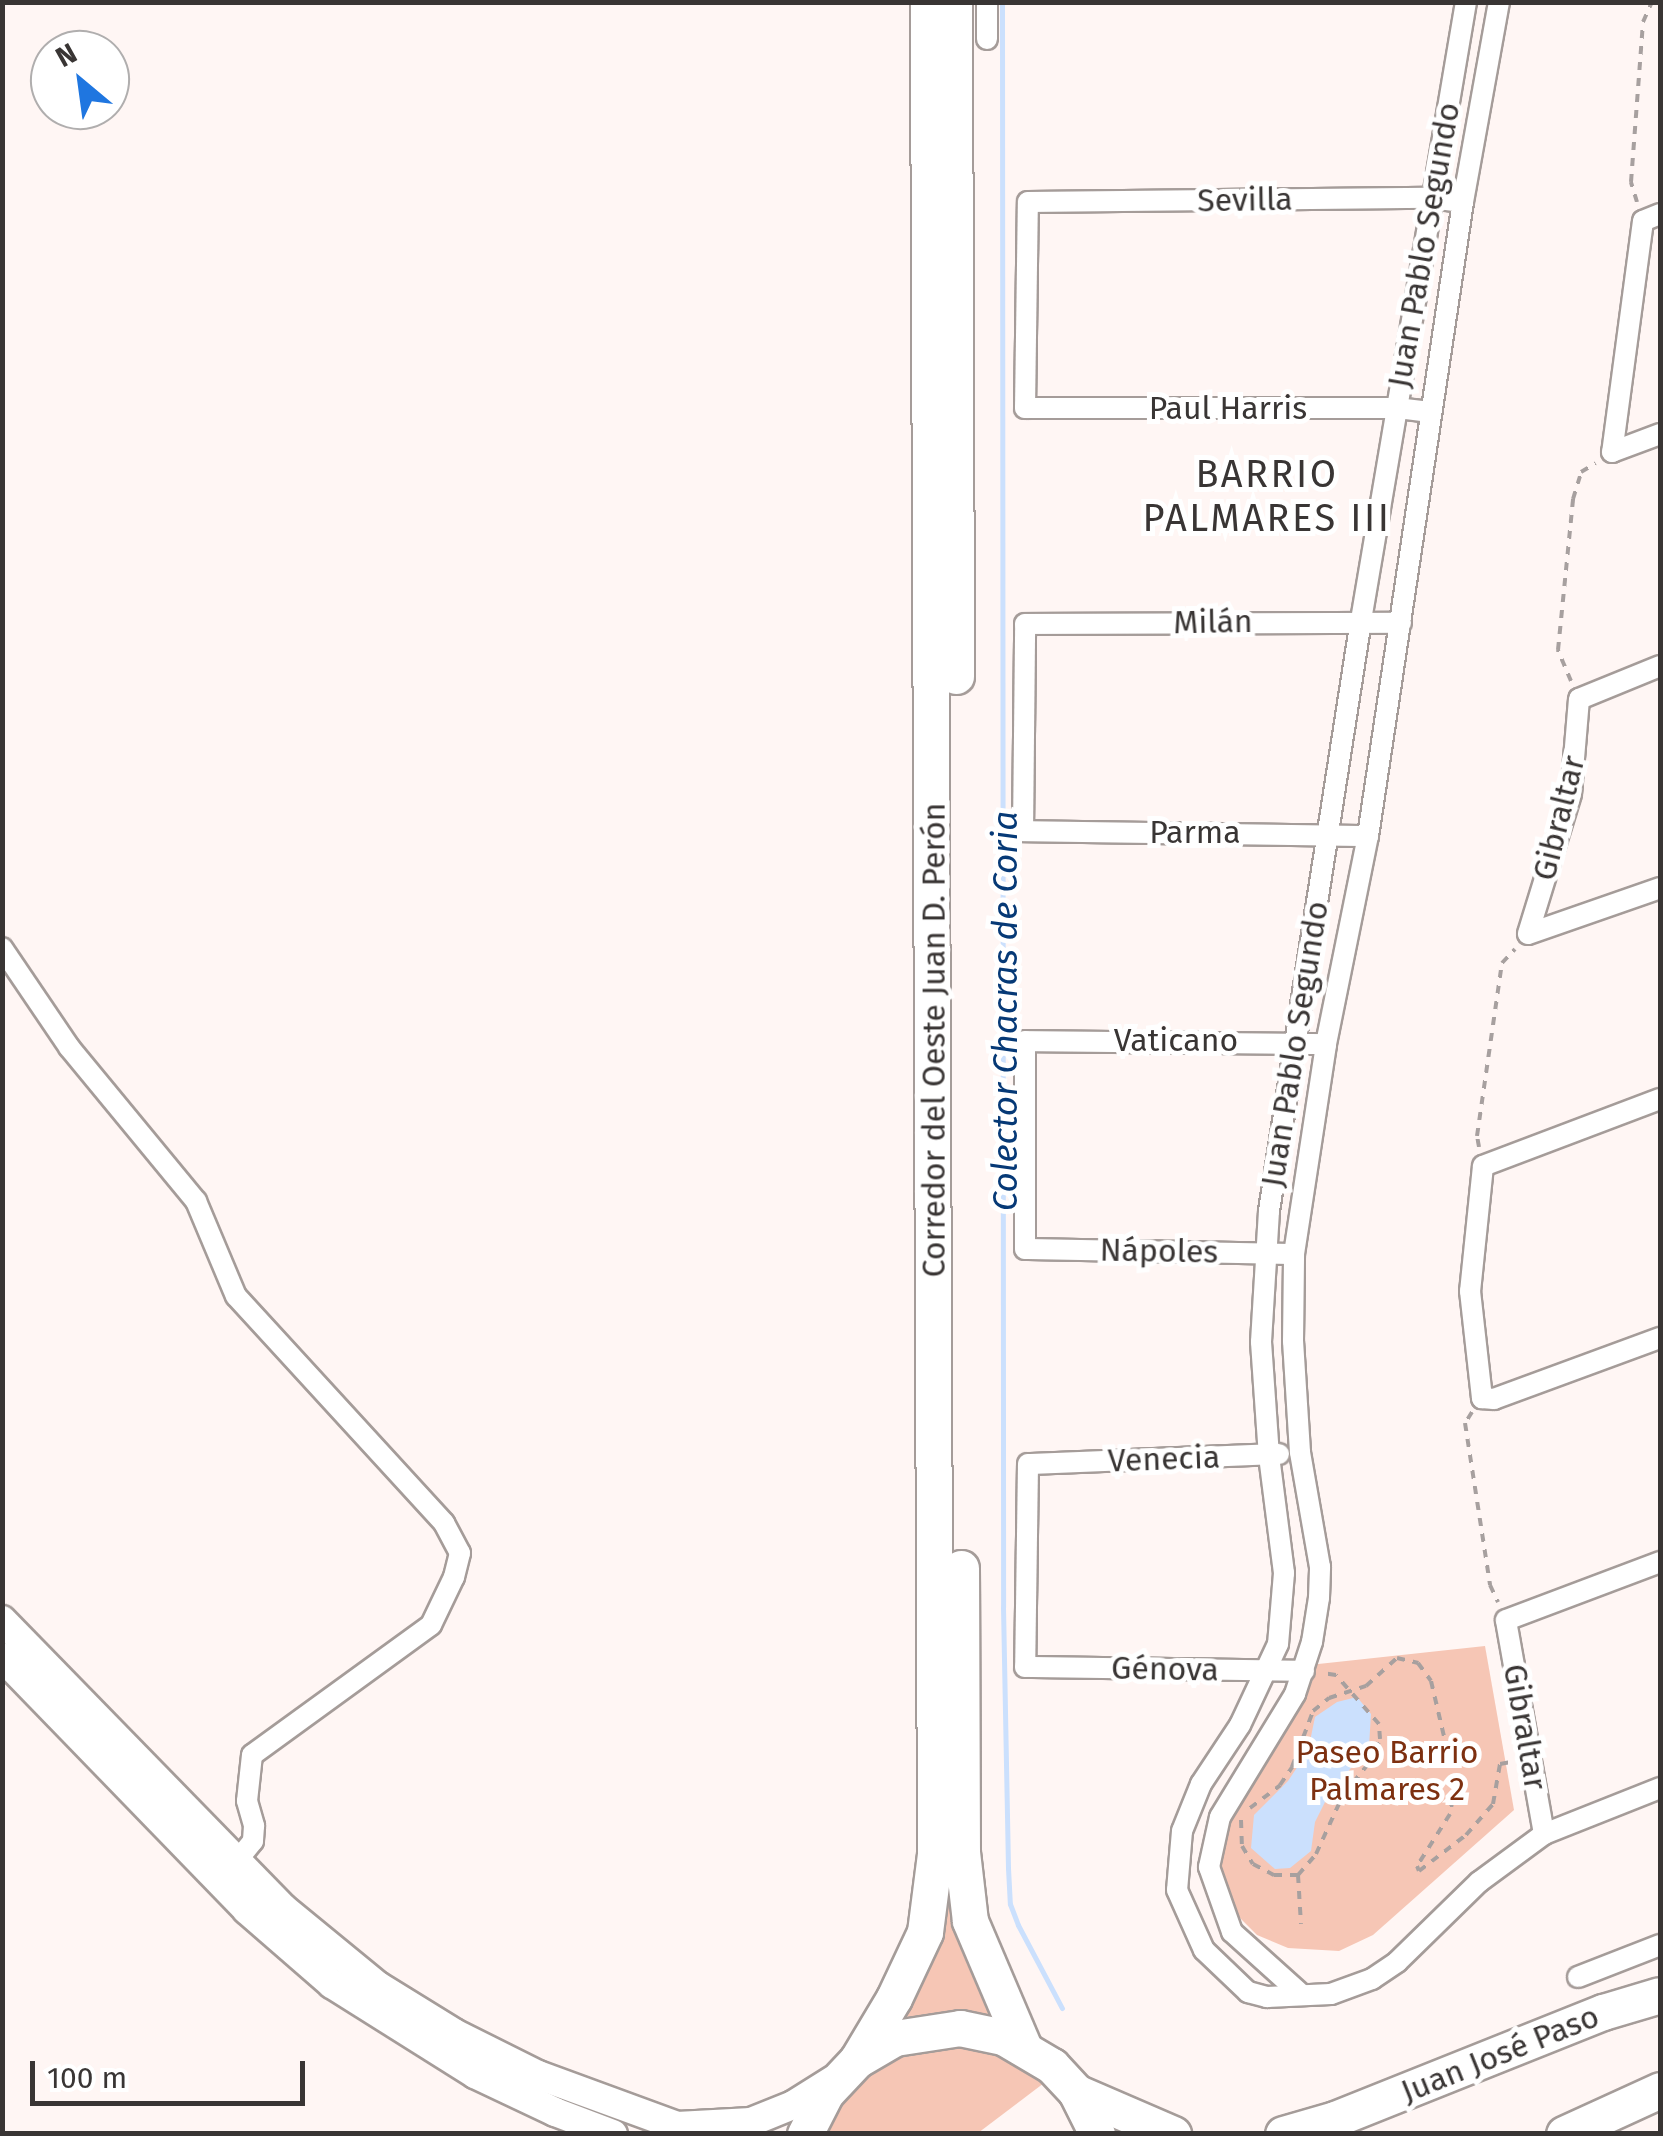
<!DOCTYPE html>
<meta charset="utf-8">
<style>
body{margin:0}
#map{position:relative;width:1663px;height:2136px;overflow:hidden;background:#fff6f4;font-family:"Fira Sans",sans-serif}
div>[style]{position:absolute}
.green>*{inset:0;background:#f6c6b5}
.water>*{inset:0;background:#cbe0fd}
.stream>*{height:5px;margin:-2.5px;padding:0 2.5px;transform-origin:2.5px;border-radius:2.5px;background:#cbe0fd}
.path>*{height:4px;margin-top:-2px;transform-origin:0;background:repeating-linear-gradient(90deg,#a7a09f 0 8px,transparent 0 16px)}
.roads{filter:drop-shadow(2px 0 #a59c99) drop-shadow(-2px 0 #a59c99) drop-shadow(0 2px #a59c99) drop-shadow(0 -2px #a59c99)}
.street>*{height:20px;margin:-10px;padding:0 10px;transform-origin:10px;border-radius:10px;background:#fff}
.secondary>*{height:28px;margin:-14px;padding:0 14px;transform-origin:14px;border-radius:14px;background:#fff}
.highway>*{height:35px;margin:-17.5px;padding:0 17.5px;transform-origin:17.5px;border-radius:17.5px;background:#fff}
span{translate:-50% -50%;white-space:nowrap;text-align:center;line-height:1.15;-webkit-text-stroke:10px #fff;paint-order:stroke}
.street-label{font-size:32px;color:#393534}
.park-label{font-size:32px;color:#7d3010}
.water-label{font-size:35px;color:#063976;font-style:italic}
.quarter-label{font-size:38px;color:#393534;letter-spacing:2.5px}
.frame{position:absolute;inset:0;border:5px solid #393534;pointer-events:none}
.north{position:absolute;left:30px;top:30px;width:100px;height:100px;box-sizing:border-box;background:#fff;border:2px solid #b0aeae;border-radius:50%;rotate:331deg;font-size:28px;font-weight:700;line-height:40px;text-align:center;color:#393534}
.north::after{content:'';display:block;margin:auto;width:35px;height:45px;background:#1f76e0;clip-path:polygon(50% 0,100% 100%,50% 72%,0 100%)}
.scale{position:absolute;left:30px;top:2061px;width:275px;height:45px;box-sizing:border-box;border:5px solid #393534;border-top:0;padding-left:12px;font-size:30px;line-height:35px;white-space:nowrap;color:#393534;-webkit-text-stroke:8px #fff;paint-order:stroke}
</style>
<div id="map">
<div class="green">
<div style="clip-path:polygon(1485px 1646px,1514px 1810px,1373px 1935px,1339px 1951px,1288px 1948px,1257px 1935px,1231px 1909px,1216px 1872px,1218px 1826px,1309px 1665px)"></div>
<div style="clip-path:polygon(944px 1848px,1003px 2022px,951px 2013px,891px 2021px)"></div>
<div style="clip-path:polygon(949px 2043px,996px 2052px,1044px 2083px,978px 2133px,817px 2134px,844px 2089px,903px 2051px)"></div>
</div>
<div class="water">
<div style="clip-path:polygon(1357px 1697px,1371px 1714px,1369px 1746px,1328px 1796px,1315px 1822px,1311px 1851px,1290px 1868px,1275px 1869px,1251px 1848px,1254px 1815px,1288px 1781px,1308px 1751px,1315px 1717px,1337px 1702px)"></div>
</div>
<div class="stream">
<div style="left:1002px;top:2px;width:1605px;rotate:89.96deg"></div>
<div style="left:1003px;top:1607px;width:261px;rotate:88.9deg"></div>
<div style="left:1008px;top:1868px;width:36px;rotate:87deg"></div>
<div style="left:1010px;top:1904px;width:22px;rotate:69deg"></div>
<div style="left:1018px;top:1925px;width:94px;rotate:62.1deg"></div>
</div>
<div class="path">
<div style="left:1637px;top:202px;width:21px;rotate:-107deg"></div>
<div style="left:1631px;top:182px;width:160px;rotate:-85.7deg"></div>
<div style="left:1643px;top:22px;width:22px;rotate:-66deg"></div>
<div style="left:1571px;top:681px;width:34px;rotate:-113deg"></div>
<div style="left:1558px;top:650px;width:152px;rotate:-84.3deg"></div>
<div style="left:1573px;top:499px;width:28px;rotate:-73deg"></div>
<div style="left:1581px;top:472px;width:17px;rotate:-31deg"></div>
<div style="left:1479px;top:1147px;width:11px;rotate:-100deg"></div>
<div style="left:1477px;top:1136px;width:175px;rotate:-81.8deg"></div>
<div style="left:1502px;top:963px;width:19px;rotate:-47deg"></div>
<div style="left:1472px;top:1412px;width:13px;rotate:122deg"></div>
<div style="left:1465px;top:1423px;width:164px;rotate:81.2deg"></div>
<div style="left:1490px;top:1585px;width:19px;rotate:65deg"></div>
<div style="left:1250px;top:1808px;width:38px;rotate:-37deg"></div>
<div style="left:1280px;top:1785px;width:22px;rotate:-56deg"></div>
<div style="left:1292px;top:1767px;width:60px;rotate:-69.4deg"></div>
<div style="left:1313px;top:1711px;width:21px;rotate:-39deg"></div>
<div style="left:1329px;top:1698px;width:39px;rotate:-18deg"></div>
<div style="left:1366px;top:1686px;width:42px;rotate:-42.1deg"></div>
<div style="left:1397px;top:1658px;width:22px;rotate:13deg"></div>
<div style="left:1418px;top:1663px;width:22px;rotate:54deg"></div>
<div style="left:1431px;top:1681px;width:105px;rotate:76.8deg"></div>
<div style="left:1455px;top:1783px;width:31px;rotate:99deg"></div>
<div style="left:1450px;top:1814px;width:62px;rotate:122.4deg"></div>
<div style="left:1417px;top:1866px;width:5px;rotate:68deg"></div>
<div style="left:1419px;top:1871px;width:59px;rotate:-37.5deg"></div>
<div style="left:1466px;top:1835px;width:41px;rotate:-48.9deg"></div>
<div style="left:1493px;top:1804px;width:41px;rotate:-80.1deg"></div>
<div style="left:1500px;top:1764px;width:11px;rotate:-10deg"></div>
<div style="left:1241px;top:1820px;width:26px;rotate:88deg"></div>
<div style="left:1242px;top:1846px;width:21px;rotate:59deg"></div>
<div style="left:1253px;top:1864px;width:24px;rotate:28deg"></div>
<div style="left:1274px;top:1875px;width:24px"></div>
<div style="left:1298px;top:1875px;width:28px;rotate:-49deg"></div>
<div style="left:1316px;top:1854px;width:65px;rotate:-65.4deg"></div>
<div style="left:1343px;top:1795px;width:40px;rotate:-51deg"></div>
<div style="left:1368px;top:1764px;width:28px;rotate:-64deg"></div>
<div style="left:1380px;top:1739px;width:15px;rotate:-94deg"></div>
<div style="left:1379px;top:1724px;width:65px;rotate:-131.3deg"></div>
<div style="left:1336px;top:1675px;width:14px;rotate:-172deg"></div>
<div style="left:1298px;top:1875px;width:49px;rotate:86.5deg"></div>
</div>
<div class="roads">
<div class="street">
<div style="left:1466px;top:2px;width:627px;rotate:99.64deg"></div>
<div style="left:1361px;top:620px;width:598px;rotate:98.85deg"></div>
<div style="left:1269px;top:1211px;width:131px;rotate:93.5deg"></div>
<div style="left:1261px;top:1342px;width:114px;rotate:86deg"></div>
<div style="left:1269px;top:1456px;width:118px;rotate:82.7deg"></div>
<div style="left:1284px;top:1573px;width:71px;rotate:94.8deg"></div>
<div style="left:1278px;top:1644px;width:89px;rotate:115.1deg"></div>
<div style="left:1240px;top:1725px;width:71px;rotate:123.5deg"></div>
<div style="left:1201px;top:1784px;width:51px;rotate:112deg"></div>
<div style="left:1182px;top:1831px;width:59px;rotate:94.8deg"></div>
<div style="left:1177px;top:1890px;width:66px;rotate:65.8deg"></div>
<div style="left:1204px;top:1950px;width:61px;rotate:43.7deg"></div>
<div style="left:1248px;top:1992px;width:20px;rotate:15deg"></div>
<div style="left:1267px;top:1997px;width:64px;rotate:-2.7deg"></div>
<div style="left:1331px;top:1994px;width:44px;rotate:-20.1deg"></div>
<div style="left:1372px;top:1979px;width:30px;rotate:-34deg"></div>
<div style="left:1397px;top:1962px;width:115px;rotate:-44.3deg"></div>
<div style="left:1479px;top:1882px;width:81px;rotate:-36.4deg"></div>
<div style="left:1544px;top:1834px;width:125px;rotate:-21.6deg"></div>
<div style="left:987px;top:39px;width:37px;rotate:-90deg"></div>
<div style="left:1660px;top:214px;width:18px;rotate:158deg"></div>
<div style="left:1643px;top:221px;width:233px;rotate:97.6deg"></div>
<div style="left:1612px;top:452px;width:51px;rotate:-20.6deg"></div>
<div style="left:1430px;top:412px;width:34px;rotate:-173deg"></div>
<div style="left:1396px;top:408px;width:371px;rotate:180deg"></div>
<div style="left:1025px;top:408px;width:206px;rotate:-89.2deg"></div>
<div style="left:1028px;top:202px;width:402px;rotate:-0.6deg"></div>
<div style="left:1430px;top:198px;width:33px;rotate:7deg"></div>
<div style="left:1660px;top:666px;width:87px;rotate:157.8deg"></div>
<div style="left:1579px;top:699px;width:95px;rotate:94.8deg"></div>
<div style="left:1571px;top:794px;width:146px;rotate:107.1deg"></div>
<div style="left:1528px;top:934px;width:140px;rotate:-19.2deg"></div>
<div style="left:1368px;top:836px;width:345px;rotate:-179.2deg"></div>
<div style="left:1023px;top:831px;width:207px;rotate:-89.4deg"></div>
<div style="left:1025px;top:624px;width:376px;rotate:-0.2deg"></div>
<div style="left:2px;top:948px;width:120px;rotate:55.9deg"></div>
<div style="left:69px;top:1047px;width:200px;rotate:50.5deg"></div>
<div style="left:196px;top:1201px;width:103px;rotate:67.2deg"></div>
<div style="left:236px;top:1296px;width:308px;rotate:47.5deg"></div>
<div style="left:444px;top:1523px;width:34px;rotate:62deg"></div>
<div style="left:460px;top:1553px;width:25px;rotate:104deg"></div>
<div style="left:454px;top:1577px;width:53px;rotate:115.6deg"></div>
<div style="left:431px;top:1625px;width:221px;rotate:144deg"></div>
<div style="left:252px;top:1755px;width:46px;rotate:96.2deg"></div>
<div style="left:247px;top:1801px;width:26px;rotate:74deg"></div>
<div style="left:254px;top:1826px;width:15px;rotate:94deg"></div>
<div style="left:253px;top:1841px;width:27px;rotate:129deg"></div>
<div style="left:1660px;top:1099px;width:189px;rotate:159.3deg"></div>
<div style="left:1483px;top:1166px;width:126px;rotate:95.9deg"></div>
<div style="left:1470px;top:1291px;width:108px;rotate:83.6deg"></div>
<div style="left:1482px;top:1398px;width:12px;rotate:5deg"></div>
<div style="left:1494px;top:1399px;width:177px;rotate:-20.2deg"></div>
<div style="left:1294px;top:1254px;width:269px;rotate:-178.9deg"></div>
<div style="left:1025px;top:1249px;width:208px;rotate:-90deg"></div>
<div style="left:1025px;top:1041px;width:301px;rotate:0.6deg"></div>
<div style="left:1279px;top:1454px;width:251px;rotate:177.7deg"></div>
<div style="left:1028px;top:1464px;width:203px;rotate:90.8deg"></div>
<div style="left:1025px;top:1667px;width:279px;rotate:0.8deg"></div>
<div style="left:1544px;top:1834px;width:217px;rotate:-100.1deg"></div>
<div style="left:1506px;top:1620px;width:165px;rotate:-20.6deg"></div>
<div style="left:1578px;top:1977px;width:88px;rotate:-21.3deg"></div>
<div style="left:1302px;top:1995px;width:94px;rotate:-138deg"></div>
<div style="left:1232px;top:1932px;width:69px;rotate:-109.5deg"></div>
<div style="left:1209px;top:1867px;width:51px;rotate:-77.6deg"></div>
<div style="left:1220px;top:1817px;width:144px;rotate:-58.6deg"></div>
<div style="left:1295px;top:1694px;width:55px;rotate:-71.9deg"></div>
<div style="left:1312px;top:1642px;width:45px;rotate:-81deg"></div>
<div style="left:1319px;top:1598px;width:31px;rotate:-88deg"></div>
<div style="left:1320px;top:1567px;width:117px;rotate:-99.9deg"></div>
<div style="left:1300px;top:1452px;width:111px;rotate:-93.6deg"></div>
<div style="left:1293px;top:1341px;width:87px;rotate:-89.3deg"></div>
<div style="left:1294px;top:1254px;width:212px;rotate:-81.3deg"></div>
<div style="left:1326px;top:1044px;width:212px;rotate:-78.6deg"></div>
<div style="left:1368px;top:836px;width:641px;rotate:-81.48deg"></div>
<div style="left:1463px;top:202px;width:203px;rotate:-79.8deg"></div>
</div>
<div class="secondary">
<div style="left:2px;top:1620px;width:402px;rotate:45.7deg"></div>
<div style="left:283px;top:1908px;width:123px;rotate:39.4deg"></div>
<div style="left:378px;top:1986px;width:89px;rotate:31.7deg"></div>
<div style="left:454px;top:2033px;width:94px;rotate:26.6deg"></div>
<div style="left:538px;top:2075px;width:148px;rotate:20.1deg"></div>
<div style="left:677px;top:2126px;width:74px;rotate:-3.1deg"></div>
<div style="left:751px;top:2122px;width:45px;rotate:-22deg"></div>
<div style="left:793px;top:2105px;width:47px;rotate:-32deg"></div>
<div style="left:2px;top:1657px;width:352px;rotate:45.9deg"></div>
<div style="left:247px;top:1910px;width:113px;rotate:41deg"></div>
<div style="left:332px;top:1984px;width:169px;rotate:32.2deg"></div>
<div style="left:475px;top:2074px;width:89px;rotate:25.4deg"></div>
<div style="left:555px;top:2112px;width:62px;rotate:20.8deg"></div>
</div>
<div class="highway">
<div style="left:954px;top:2px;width:674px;rotate:89.83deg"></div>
<div style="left:961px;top:1568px;width:284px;rotate:89.8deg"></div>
<div style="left:962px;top:1852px;width:69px;rotate:83.4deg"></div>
<div style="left:970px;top:1921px;width:135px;rotate:66.9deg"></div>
<div style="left:857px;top:2060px;width:72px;rotate:-59.2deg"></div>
<div style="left:894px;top:1998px;width:73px;rotate:-64.8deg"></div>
<div style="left:925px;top:1932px;width:79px;rotate:-82.7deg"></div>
<div style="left:935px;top:1854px;width:1852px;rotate:-90.22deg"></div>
<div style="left:1076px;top:2092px;width:106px;rotate:23.4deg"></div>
<div style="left:805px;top:2134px;width:46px;rotate:-62.9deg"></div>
<div style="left:826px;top:2093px;width:45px;rotate:-46.8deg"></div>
<div style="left:857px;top:2060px;width:44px;rotate:-30.1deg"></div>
<div style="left:895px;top:2038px;width:66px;rotate:-8.7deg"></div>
<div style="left:960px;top:2028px;width:44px;rotate:11.8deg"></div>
<div style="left:1003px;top:2037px;width:57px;rotate:30.6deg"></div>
<div style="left:1052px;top:2066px;width:35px;rotate:47deg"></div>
<div style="left:1076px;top:2092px;width:47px;rotate:63.4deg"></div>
<div style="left:1283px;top:2134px;width:54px;rotate:-16.1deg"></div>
<div style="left:1335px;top:2119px;width:289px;rotate:-21.8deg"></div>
<div style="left:1603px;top:2012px;width:59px;rotate:-16.6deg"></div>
<div style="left:1564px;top:2134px;width:106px;rotate:-24.6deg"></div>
</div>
</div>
<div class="street-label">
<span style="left:1245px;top:200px;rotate:-1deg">Sevilla</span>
<span style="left:1424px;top:245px;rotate:-80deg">Juan Pablo Segundo</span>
<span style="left:1228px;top:408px">Paul Harris</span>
<span style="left:1213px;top:622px;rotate:-1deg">Milán</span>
<span style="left:1559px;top:818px;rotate:-76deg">Gibraltar</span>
<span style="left:1195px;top:832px">Parma</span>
<span style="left:934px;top:1040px;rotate:-90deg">Corredor del Oeste Juan D. Perón</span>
<span style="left:1176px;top:1040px">Vaticano</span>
<span style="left:1295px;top:1044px;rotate:-81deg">Juan Pablo Segundo</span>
<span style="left:1159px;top:1251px;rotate:1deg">Nápoles</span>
<span style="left:1164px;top:1459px;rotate:-2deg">Venecia</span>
<span style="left:1165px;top:1669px;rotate:1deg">Génova</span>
<span style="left:1525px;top:1727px;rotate:80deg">Gibraltar</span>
<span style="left:1500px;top:2054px;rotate:-22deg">Juan José Paso</span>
</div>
<div class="park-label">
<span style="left:1387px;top:1771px">Paseo Barrio<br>Palmares 2</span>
</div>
<div class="water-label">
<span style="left:1005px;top:1011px;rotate:-90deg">Colector Chacras de Coria</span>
</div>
<div class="quarter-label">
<span style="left:1267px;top:497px">BARRIO<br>PALMARES III</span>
</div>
<div class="frame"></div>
<div class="north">N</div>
<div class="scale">100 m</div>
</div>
